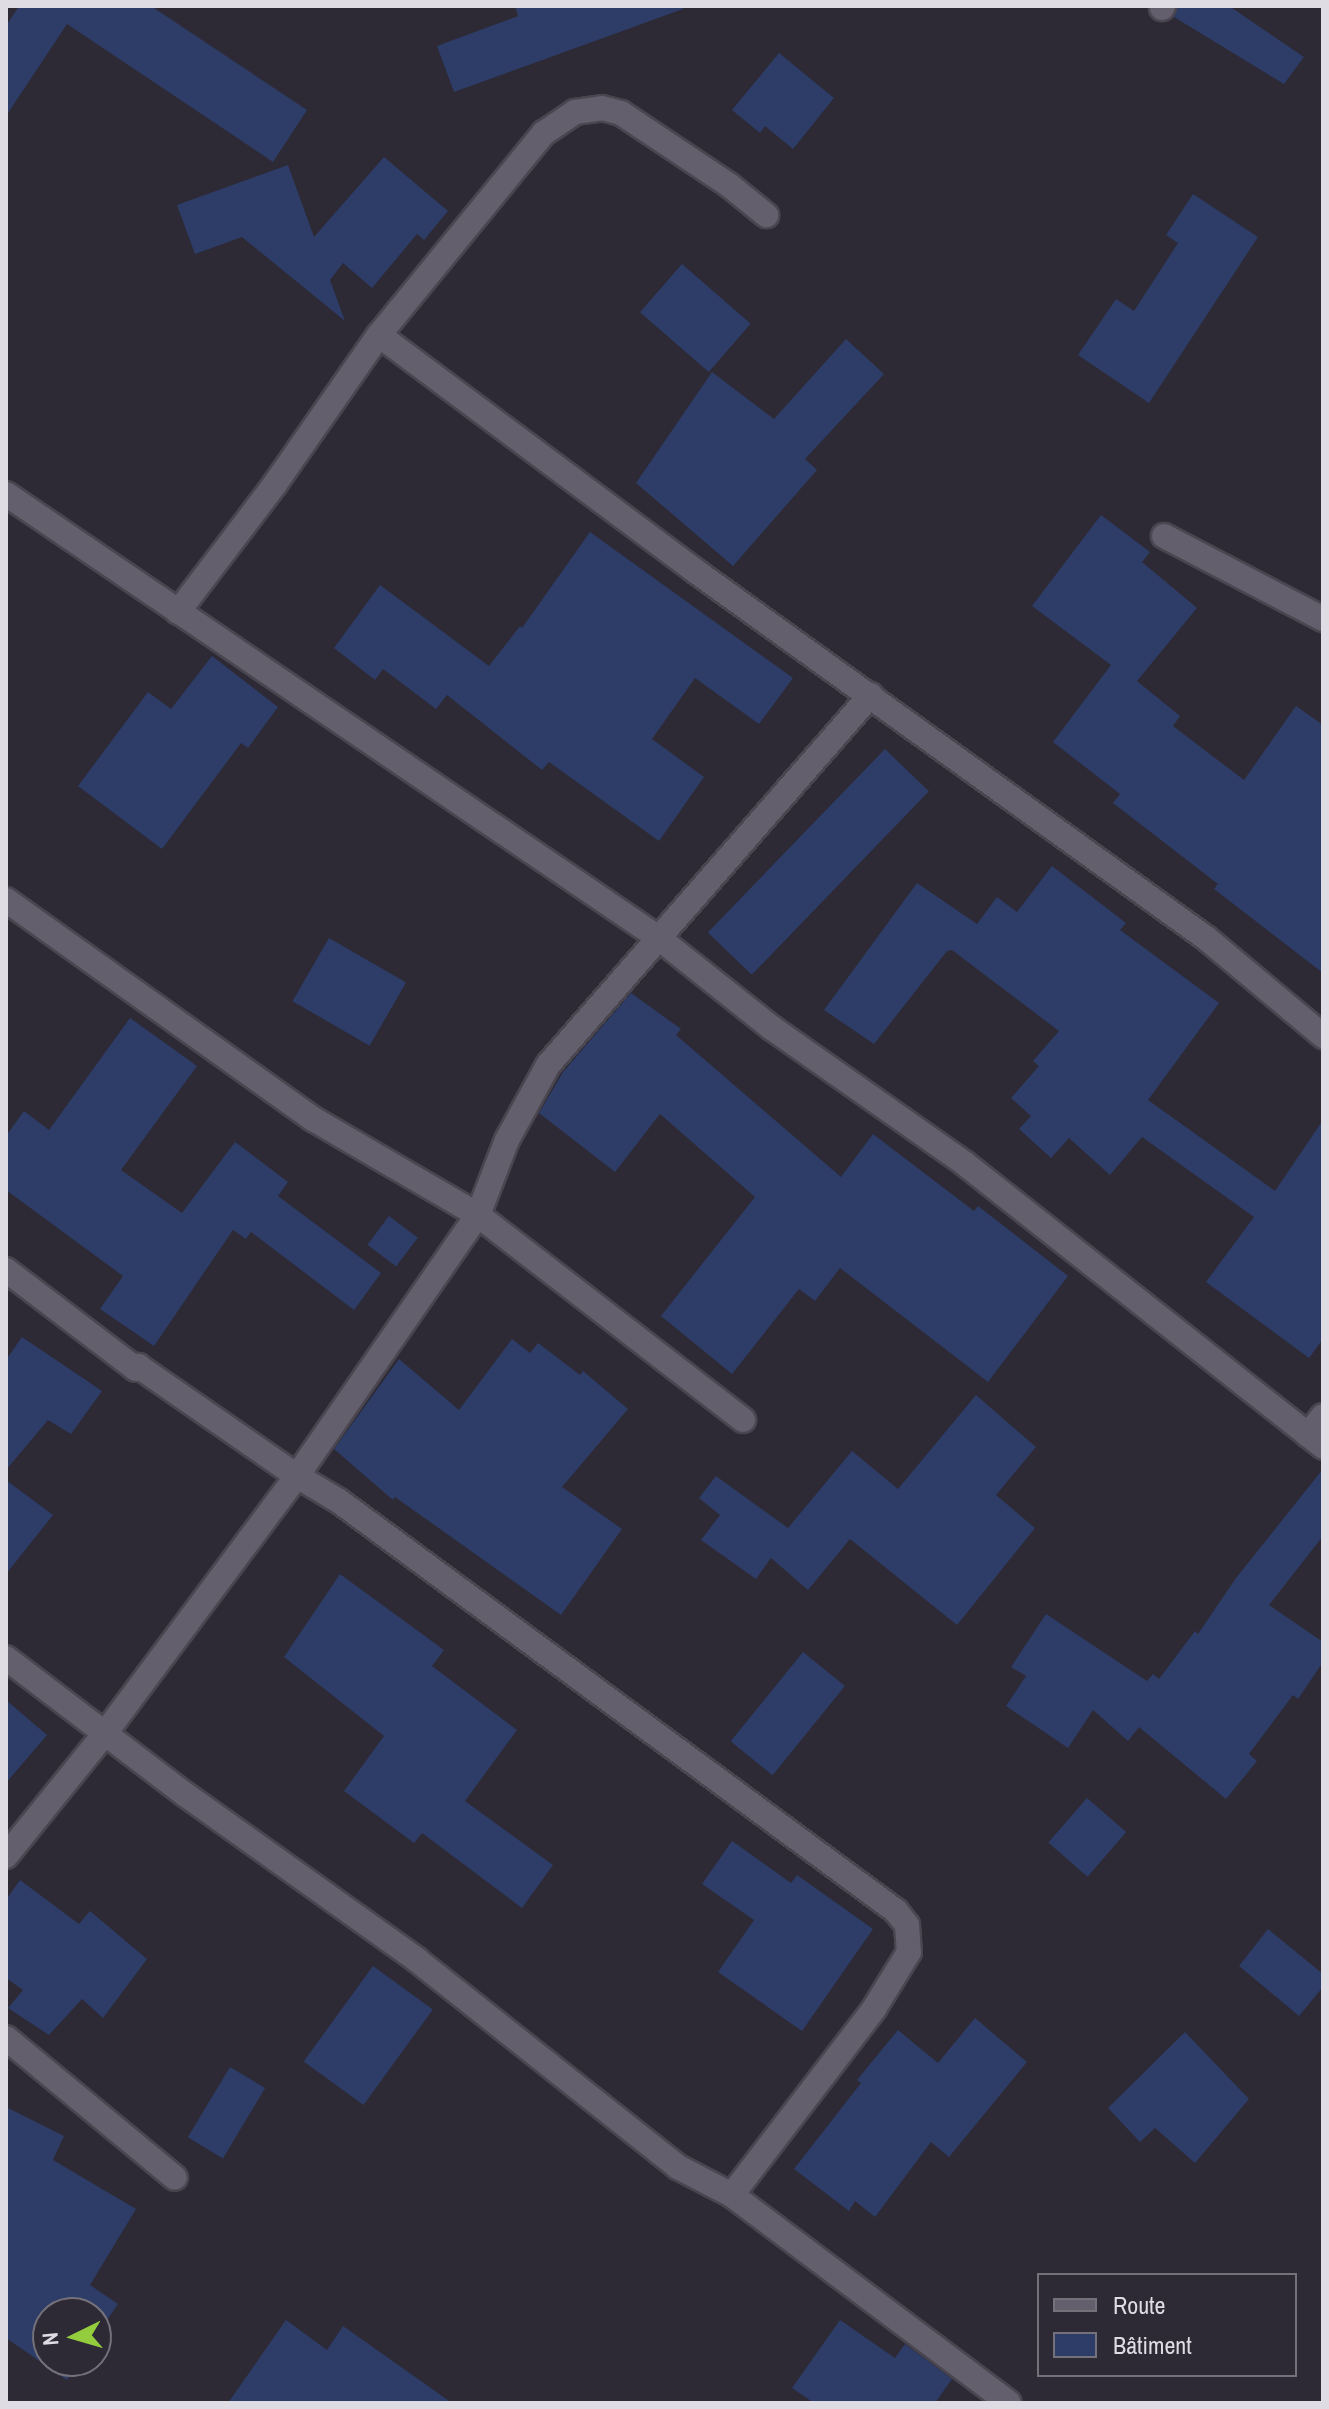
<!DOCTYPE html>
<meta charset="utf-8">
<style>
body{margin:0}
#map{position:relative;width:1329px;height:2409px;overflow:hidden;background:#2d2935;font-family:"Archivo Narrow",sans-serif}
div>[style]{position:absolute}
.building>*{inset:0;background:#2d3d67;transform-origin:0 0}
.roads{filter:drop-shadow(2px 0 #4a4650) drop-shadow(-2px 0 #4a4650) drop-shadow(0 2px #4a4650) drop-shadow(0 -2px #4a4650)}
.minor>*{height:24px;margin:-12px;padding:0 12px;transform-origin:12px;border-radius:12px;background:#645f6d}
span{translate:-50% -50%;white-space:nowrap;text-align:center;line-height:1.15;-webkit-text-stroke:7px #2d2935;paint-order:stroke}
.frame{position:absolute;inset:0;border:8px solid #dfdce4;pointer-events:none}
.legend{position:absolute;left:1037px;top:2273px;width:260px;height:104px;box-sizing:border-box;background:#2d2935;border:2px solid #74717b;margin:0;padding:10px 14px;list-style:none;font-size:24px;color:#dfdce4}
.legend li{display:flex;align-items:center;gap:16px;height:40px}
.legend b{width:40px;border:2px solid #74717b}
.north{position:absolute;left:32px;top:2297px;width:80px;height:80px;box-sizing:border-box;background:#2d2935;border:2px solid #74717b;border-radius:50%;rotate:265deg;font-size:22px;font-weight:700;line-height:32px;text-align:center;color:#dfdce4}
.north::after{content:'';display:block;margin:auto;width:28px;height:36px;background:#93cd3e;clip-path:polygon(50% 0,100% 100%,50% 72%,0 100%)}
</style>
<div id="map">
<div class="building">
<div style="clip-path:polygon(19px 6px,151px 6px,307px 110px,273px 162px,67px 24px,6px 116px,6px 26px)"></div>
<div style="clip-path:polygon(515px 6px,683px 6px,683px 9px,454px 92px,437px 46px,518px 16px)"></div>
<div style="clip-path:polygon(1178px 6px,1229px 6px,1304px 57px,1284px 84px,1174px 17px)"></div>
<div style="clip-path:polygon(779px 53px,834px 98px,793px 149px,765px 126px,760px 133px,732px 110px)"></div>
<div style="clip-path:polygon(384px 157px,448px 211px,424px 240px,417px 234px,372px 288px,343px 263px,330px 280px,345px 321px,242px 237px,195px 254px,177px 205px,288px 165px,314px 237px)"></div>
<div style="clip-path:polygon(1193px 194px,1258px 237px,1149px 403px,1078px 355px,1116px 299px,1134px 311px,1178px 243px,1166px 235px)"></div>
<div style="left:682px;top:264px;width:91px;height:64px;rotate:41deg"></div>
<div style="clip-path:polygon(846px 339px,884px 374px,805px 459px,817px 470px,733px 566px,636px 483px,712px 372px,774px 419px)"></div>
<div style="clip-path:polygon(1101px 515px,1150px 552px,1142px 562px,1197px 608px,1137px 681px,1180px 716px,1173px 726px,1244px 780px,1296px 706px,1323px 725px,1323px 973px,1214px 889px,1218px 884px,1113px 803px,1120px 794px,1053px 742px,1111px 665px,1032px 606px)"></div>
<div style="clip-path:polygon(590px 532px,793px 678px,759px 724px,695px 678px,652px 739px,704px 777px,659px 841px,549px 762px,542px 770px,447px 695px,436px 709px,383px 669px,375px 680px,334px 648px,380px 585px,489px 666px,520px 626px,522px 628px)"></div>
<div style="clip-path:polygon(212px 656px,278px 707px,248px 748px,241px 743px,162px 849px,78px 786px,148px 692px,171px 709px)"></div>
<div style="left:885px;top:749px;width:61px;height:255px;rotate:44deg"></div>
<div style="clip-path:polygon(1052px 866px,1126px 923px,1120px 930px,1219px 1003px,1148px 1100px,1275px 1191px,1323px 1120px,1323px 1339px,1309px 1358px,1206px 1282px,1254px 1217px,1142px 1137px,1110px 1175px,1069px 1138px,1051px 1158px,1019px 1129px,1031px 1116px,1011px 1098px,1039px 1066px,1033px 1061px,1059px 1031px,952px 950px,947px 951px,874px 1044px,824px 1010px,917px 883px,977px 924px,997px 897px,1017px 912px)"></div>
<div style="left:329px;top:938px;width:89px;height:73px;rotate:30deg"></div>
<div style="clip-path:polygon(631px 993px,681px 1029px,676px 1035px,841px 1177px,873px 1134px,974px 1211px,978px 1206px,1068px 1276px,988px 1382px,840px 1268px,815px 1301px,799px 1289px,732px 1374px,661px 1316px,755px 1197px,660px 1114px,615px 1172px,539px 1113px,563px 1072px)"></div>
<div style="clip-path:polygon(130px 1018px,197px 1066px,121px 1170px,182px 1213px,235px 1142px,288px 1182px,278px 1196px,381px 1273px,354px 1310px,251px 1232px,246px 1239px,233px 1230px,154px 1346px,100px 1309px,123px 1276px,6px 1190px,6px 1136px,24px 1111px,49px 1130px)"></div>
<div style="left:389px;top:1216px;width:36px;height:36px;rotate:37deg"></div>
<div style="clip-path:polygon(22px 1337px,102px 1391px,71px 1434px,48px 1420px,6px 1470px,6px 1360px)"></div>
<div style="clip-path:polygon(512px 1339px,530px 1353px,538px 1343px,580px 1375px,583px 1371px,628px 1409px,562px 1487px,622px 1529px,561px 1615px,395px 1497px,393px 1500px,334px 1449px,399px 1359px,459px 1410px)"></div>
<div style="clip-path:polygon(976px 1395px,1036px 1447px,996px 1495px,1035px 1528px,957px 1625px,850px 1539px,808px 1590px,771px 1558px,756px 1579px,701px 1540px,720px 1515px,699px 1498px,716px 1476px,788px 1528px,852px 1451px,898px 1489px)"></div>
<div style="clip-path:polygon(1323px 1469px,1323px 1536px,1269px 1605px,1323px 1642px,1323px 1662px,1298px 1699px,1293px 1695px,1249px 1754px,1257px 1761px,1226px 1799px,1139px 1727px,1128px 1741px,1093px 1710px,1068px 1748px,1006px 1706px,1026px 1676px,1011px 1667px,1046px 1614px,1147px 1681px,1153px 1674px,1159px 1679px,1195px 1631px,1198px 1634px,1236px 1578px)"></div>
<div style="clip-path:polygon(6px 1480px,53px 1515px,6px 1574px)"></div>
<div style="clip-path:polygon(340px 1574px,444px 1650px,432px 1666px,517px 1730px,465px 1801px,553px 1865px,522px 1908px,422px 1833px,414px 1843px,344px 1791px,384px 1736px,284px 1657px)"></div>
<div style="left:803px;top:1652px;width:54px;height:115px;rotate:39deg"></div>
<div style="clip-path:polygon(6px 1700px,47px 1735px,6px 1783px)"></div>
<div style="left:1087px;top:1798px;width:52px;height:59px;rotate:41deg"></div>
<div style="clip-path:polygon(732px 1841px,791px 1883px,797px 1875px,873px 1929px,802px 2031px,718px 1972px,754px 1920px,702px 1884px)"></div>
<div style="clip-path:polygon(20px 1880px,79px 1924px,90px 1911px,147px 1959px,103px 2018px,82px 1999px,49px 2035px,8px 2008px,23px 1990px,6px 1978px,6px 1900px)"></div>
<div style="clip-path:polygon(1268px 1929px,1323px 1974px,1323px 1987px,1299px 2016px,1239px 1966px)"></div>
<div style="left:373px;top:1966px;width:74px;height:118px;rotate:36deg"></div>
<div style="clip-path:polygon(975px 2018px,1027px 2062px,949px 2157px,931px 2142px,875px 2217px,855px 2201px,849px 2211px,794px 2169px,861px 2083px,857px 2080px,898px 2030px,938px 2063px)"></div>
<div style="clip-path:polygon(1185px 2032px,1249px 2099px,1195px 2163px,1155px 2128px,1140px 2142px,1108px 2108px)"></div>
<div style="left:230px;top:2067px;width:41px;height:82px;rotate:31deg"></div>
<div style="clip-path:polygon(6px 2107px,64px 2136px,53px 2160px,136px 2209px,90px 2285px,118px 2304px,96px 2336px,96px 2313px,48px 2313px,48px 2361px,80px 2361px,67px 2380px,6px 2338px)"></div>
<div style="clip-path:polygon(286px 2320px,327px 2350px,343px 2326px,452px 2403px,228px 2403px)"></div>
<div style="clip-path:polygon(840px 2320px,895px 2358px,905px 2344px,952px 2379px,935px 2403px,814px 2403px,792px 2388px)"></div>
</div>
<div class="roads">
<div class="minor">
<div style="left:1162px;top:8px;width:2px;rotate:-63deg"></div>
<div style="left:379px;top:335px;width:393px;rotate:36.7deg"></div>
<div style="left:694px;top:570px;width:631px;rotate:35.71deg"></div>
<div style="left:1206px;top:938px;width:153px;rotate:39.9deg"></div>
<div style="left:6px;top:494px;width:791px;rotate:34.23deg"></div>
<div style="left:660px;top:939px;width:143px;rotate:38.5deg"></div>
<div style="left:772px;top:1028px;width:235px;rotate:35.1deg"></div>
<div style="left:964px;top:1163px;width:458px;rotate:38.3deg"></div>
<div style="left:1164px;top:536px;width:179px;rotate:27.6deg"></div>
<div style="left:178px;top:612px;width:161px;rotate:-52.8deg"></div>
<div style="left:275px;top:484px;width:182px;rotate:-55.1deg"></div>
<div style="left:379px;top:335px;width:261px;rotate:-50.8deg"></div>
<div style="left:544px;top:133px;width:37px;rotate:-34deg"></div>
<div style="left:575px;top:112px;width:27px;rotate:-8deg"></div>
<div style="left:602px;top:108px;width:20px;rotate:15deg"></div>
<div style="left:621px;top:113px;width:130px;rotate:33.7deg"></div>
<div style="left:729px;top:185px;width:48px;rotate:39deg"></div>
<div style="left:6px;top:900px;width:377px;rotate:35.5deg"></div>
<div style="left:313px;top:1119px;width:191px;rotate:30.2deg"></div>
<div style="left:478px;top:1215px;width:335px;rotate:37.7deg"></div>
<div style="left:6px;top:1270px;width:163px;rotate:37.3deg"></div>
<div style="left:136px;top:1369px;width:4px;rotate:-56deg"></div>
<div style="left:138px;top:1366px;width:193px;rotate:34.7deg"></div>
<div style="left:297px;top:1476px;width:49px;rotate:30.8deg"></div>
<div style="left:339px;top:1501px;width:692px;rotate:36.36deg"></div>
<div style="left:896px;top:1911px;width:18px;rotate:52deg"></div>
<div style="left:907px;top:1925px;width:27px;rotate:86deg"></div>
<div style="left:909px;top:1952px;width:67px;rotate:121.6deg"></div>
<div style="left:874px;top:2009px;width:234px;rotate:127.4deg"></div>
<div style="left:1308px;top:1435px;width:24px;rotate:-52deg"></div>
<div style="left:6px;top:1658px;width:226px;rotate:37.3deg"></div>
<div style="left:186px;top:1795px;width:284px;rotate:35.5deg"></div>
<div style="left:417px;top:1960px;width:333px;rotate:38.4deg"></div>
<div style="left:678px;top:2167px;width:61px;rotate:27.4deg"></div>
<div style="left:732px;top:2195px;width:346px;rotate:36.9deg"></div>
<div style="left:6px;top:1856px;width:159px;rotate:-51.1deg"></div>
<div style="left:106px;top:1732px;width:319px;rotate:-53.3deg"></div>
<div style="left:297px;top:1476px;width:318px;rotate:-55.3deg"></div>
<div style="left:478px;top:1215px;width:80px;rotate:-68.9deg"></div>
<div style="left:507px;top:1140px;width:85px;rotate:-61.3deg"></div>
<div style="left:548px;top:1065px;width:491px;rotate:-48.9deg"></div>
<div style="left:6px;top:2038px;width:219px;rotate:39.6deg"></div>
</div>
</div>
<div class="frame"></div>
<ul class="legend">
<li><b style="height:10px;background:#645f6d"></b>Route</li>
<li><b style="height:22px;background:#2d3d67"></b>Bâtiment</li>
</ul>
<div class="north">N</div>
</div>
